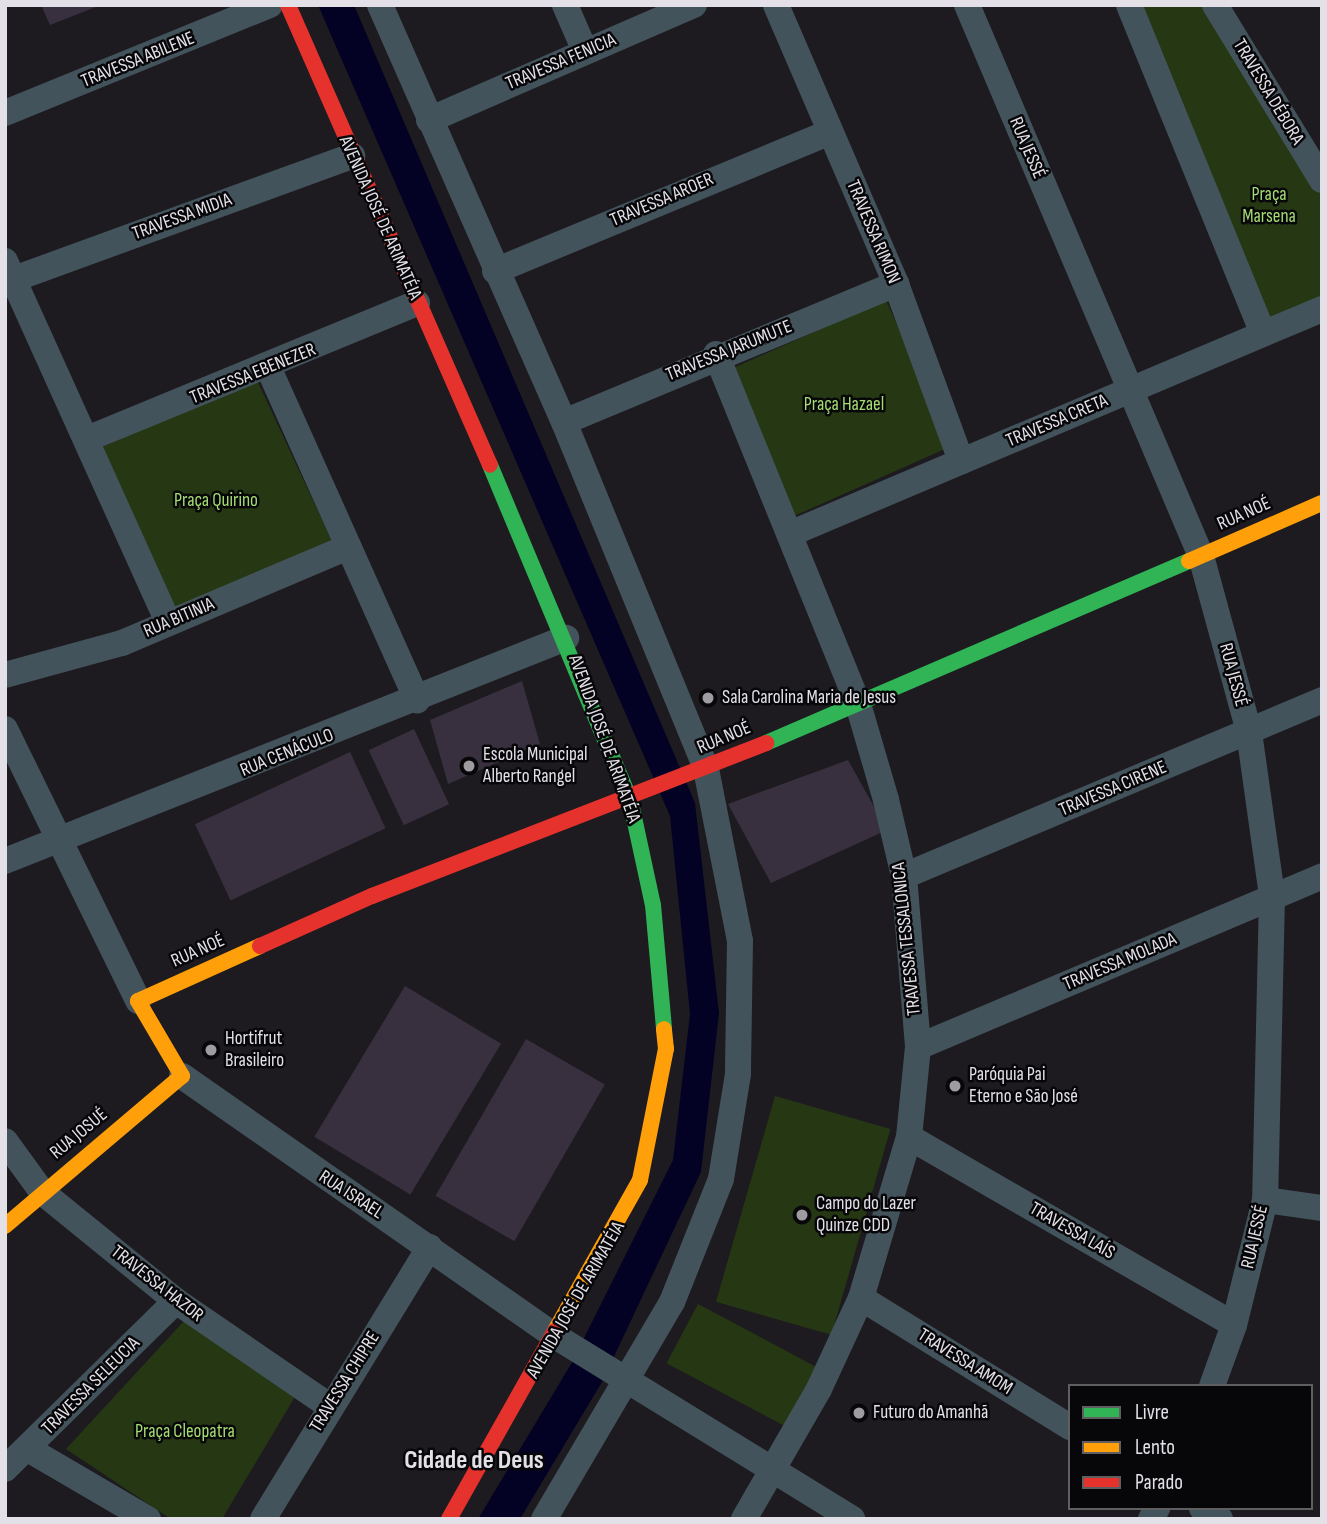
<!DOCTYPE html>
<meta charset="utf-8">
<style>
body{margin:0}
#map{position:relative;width:1327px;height:1524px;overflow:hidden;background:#1d1b1f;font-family:"Sofia Sans Condensed",sans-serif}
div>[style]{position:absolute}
.green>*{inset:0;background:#263813;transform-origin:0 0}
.water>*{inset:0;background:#030224}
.building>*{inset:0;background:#38303f;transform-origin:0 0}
.street>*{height:26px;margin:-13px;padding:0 13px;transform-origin:13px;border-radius:13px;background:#43535c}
.fast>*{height:16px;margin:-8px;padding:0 8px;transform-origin:8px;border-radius:8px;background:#30b455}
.slow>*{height:16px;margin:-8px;padding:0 8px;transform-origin:8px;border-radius:8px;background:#ff9f0a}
.jam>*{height:16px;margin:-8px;padding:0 8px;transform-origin:8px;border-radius:8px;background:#e5322d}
.dots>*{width:19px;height:19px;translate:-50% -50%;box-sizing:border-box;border:4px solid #070608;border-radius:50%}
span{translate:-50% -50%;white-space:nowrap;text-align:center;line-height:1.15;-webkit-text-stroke:5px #070608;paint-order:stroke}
.street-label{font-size:19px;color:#e3e1e7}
.park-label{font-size:19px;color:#a4dd72}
.poi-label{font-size:19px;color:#e3e1e7}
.left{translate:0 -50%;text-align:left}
.district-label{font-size:26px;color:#e3e1e7;font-weight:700}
.frame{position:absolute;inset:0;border:7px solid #e3e1e7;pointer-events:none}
.legend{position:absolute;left:1068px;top:1384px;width:245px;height:126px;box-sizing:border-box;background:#070608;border:2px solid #5f5e61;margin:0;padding:9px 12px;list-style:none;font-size:21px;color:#e3e1e7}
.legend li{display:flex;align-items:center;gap:14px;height:35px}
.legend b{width:35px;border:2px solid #5f5e61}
</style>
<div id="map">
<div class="green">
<div style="clip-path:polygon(1126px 5px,1209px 5px,1322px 192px,1322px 297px,1263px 321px)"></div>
<div style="left:886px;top:300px;width:160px;height:175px;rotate:66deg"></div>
<div style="left:255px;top:376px;width:187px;height:172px;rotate:65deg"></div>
<div style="left:775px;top:1096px;width:120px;height:214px;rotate:16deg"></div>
<div style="left:698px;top:1304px;width:134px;height:67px;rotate:28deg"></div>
<div style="clip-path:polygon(184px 1321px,296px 1395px,222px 1519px,171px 1519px,66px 1449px)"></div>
</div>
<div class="water">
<div style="clip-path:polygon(318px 5px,354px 5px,695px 803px,719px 1013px,701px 1172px,602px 1382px,520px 1519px,478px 1519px,571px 1364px,673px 1160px,690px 1014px,670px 816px)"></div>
</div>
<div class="building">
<div style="clip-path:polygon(41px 5px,101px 5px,50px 25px)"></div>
<div style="clip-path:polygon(522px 681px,540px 744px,448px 784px,430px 720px)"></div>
<div style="left:414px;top:729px;width:83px;height:50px;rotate:65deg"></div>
<div style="left:350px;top:752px;width:84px;height:171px;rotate:65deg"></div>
<div style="clip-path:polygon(848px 760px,887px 830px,771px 883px,728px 804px)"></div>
<div style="left:405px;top:986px;width:112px;height:176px;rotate:31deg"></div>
<div style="left:526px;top:1039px;width:91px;height:181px;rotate:30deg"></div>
</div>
<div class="street">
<div style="left:380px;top:5px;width:456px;rotate:66.2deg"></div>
<div style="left:564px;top:422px;width:375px;rotate:67.7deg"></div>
<div style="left:706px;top:769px;width:175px;rotate:78.8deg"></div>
<div style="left:740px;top:941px;width:133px;rotate:90.9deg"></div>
<div style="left:738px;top:1074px;width:106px;rotate:99.2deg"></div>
<div style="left:721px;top:1179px;width:132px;rotate:111.7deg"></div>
<div style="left:672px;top:1302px;width:252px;rotate:120.5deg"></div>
<div style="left:565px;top:5px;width:50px;rotate:66.5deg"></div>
<div style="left:776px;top:5px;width:304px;rotate:66.7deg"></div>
<div style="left:896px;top:284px;width:189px;rotate:69.8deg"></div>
<div style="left:967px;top:5px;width:599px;rotate:66.99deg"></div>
<div style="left:1201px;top:556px;width:182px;rotate:74.7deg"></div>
<div style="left:1249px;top:732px;width:166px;rotate:82deg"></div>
<div style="left:1272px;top:896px;width:304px;rotate:91.3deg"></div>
<div style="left:1265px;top:1200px;width:129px;rotate:103.9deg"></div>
<div style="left:1234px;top:1325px;width:65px;rotate:109.8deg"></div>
<div style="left:1129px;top:5px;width:354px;rotate:67.8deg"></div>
<div style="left:1215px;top:5px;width:205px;rotate:58.6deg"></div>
<div style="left:5px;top:113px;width:286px;rotate:-22.2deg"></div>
<div style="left:429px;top:120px;width:289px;rotate:-23.5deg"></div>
<div style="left:5px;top:261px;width:396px;rotate:65.7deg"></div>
<div style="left:495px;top:271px;width:363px;rotate:-22.5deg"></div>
<div style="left:14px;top:279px;width:360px;rotate:-20deg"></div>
<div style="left:716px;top:354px;width:378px;rotate:67.9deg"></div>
<div style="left:858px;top:704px;width:100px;rotate:73.7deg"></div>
<div style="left:886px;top:800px;width:78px;rotate:76.7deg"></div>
<div style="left:904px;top:876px;width:172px;rotate:85.3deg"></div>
<div style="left:918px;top:1047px;width:90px;rotate:95.7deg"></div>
<div style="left:909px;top:1137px;width:168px;rotate:106.6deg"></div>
<div style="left:861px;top:1298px;width:100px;rotate:114.8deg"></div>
<div style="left:819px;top:1389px;width:150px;rotate:120deg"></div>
<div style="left:269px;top:369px;width:363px;rotate:65.9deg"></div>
<div style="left:564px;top:422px;width:360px;rotate:-22.6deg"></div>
<div style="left:87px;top:439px;width:357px;rotate:-22.4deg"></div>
<div style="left:792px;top:533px;width:575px;rotate:-22.91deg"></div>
<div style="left:5px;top:675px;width:121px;rotate:-15.3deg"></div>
<div style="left:122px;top:643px;width:246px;rotate:-23deg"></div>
<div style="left:5px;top:729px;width:303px;rotate:63.9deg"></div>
<div style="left:5px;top:861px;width:604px;rotate:-21.68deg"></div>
<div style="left:904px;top:876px;width:454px;rotate:-22.8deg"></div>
<div style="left:918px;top:1047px;width:439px;rotate:-22.9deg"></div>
<div style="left:182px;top:1076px;width:455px;rotate:34.9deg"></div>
<div style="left:555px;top:1336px;width:349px;rotate:31.6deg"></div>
<div style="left:909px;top:1137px;width:375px;rotate:30deg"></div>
<div style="left:5px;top:1141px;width:63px;rotate:54deg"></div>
<div style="left:42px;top:1192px;width:173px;rotate:39.1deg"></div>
<div style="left:176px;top:1301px;width:184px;rotate:34.4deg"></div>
<div style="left:1265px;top:1200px;width:58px;rotate:8deg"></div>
<div style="left:861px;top:1298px;width:246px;rotate:31.7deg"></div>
<div style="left:28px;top:1449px;width:139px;rotate:30.3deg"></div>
<div style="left:5px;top:1469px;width:240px;rotate:-44.5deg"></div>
<div style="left:1202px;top:1508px;width:21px;rotate:31deg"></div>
<div style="left:263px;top:1519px;width:319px;rotate:-58.5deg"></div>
<div style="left:1151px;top:1519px;width:13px;rotate:-61deg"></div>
</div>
<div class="fast">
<div style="left:490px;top:465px;width:362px;rotate:67.3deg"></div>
<div style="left:630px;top:799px;width:108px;rotate:77.8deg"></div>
<div style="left:653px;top:905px;width:124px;rotate:84.9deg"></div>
<div style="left:766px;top:743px;width:460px;rotate:-23.3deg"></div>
</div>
<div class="slow">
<div style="left:1189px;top:561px;width:145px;rotate:-23.6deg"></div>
<div style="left:5px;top:1226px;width:232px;rotate:-40.3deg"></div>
<div style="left:182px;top:1076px;width:87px;rotate:-120.4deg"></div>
<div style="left:138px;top:1001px;width:134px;rotate:-24.3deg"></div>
<div style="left:555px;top:1331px;width:173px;rotate:-60.6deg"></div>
<div style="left:640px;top:1180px;width:134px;rotate:-78.8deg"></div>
<div style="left:666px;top:1049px;width:20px;rotate:-96deg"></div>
</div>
<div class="jam">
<div style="left:288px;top:5px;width:502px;rotate:66.29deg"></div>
<div style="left:260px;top:946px;width:123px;rotate:-24.1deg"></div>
<div style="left:372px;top:896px;width:423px;rotate:-21.2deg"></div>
<div style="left:449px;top:1519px;width:216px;rotate:-60.6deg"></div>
</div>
<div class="dots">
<div style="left:708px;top:698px;background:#9e9ca1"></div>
<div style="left:469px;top:766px;background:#9e9ca1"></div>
<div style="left:211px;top:1050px;background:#9e9ca1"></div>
<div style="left:955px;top:1086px;background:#9e9ca1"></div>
<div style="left:802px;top:1215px;background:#9e9ca1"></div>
<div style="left:859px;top:1413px;background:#9e9ca1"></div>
</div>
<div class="street-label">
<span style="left:138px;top:60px;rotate:-22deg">TRAVESSA ABILENE</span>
<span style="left:561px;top:62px;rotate:-23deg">TRAVESSA FENICIA</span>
<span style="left:1268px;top:92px;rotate:59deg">TRAVESSA DÉBORA</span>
<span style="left:1027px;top:148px;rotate:67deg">RUA JESSÉ</span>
<span style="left:662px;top:200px;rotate:-23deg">TRAVESSA AROER</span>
<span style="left:182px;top:217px;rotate:-20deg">TRAVESSA MIDIA</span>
<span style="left:380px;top:218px;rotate:66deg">AVENIDA JOSÉ DE ARIMATÉIA</span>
<span style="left:873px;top:232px;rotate:67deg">TRAVESSA RIMON</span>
<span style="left:729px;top:351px;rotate:-22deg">TRAVESSA JARUMUTE</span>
<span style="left:253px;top:374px;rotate:-22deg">TRAVESSA EBENEZER</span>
<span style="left:1057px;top:421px;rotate:-23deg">TRAVESSA CRETA</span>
<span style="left:1244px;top:514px;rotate:-24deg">RUA NOÉ</span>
<span style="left:179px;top:618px;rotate:-23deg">RUA BITINIA</span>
<span style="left:1233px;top:675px;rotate:75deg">RUA JESSÉ</span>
<span style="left:724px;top:738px;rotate:-23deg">RUA NOÉ</span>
<span style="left:604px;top:739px;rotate:70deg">AVENIDA JOSÉ DE ARIMATÉIA</span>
<span style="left:287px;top:753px;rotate:-22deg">RUA CENÁCULO</span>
<span style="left:1113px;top:789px;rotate:-23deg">TRAVESSA CIRENE</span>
<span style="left:907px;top:939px;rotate:-96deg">TRAVESSA TESSALONICA</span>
<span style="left:198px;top:951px;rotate:-24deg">RUA NOÉ</span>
<span style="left:1120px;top:962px;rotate:-23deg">TRAVESSA MOLADA</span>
<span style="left:79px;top:1134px;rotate:-40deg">RUA JOSUÉ</span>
<span style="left:351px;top:1195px;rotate:33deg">RUA ISRAEL</span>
<span style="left:1072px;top:1231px;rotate:30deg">TRAVESSA LAÍS</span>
<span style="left:1255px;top:1237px;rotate:-77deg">RUA JESSÉ</span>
<span style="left:157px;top:1284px;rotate:38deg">TRAVESSA HAZOR</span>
<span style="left:576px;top:1300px;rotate:-60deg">AVENIDA JOSÉ DE ARIMATÉIA</span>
<span style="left:965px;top:1362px;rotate:32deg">TRAVESSA AMOM</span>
<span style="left:345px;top:1382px;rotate:-58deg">TRAVESSA CHIPRE</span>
<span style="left:91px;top:1386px;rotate:-45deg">TRAVESSA SELEUCIA</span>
</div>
<div class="park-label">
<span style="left:1269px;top:206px">Praça<br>Marsena</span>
<span style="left:844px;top:405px">Praça Hazael</span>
<span style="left:216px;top:501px">Praça Quirino</span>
<span style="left:185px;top:1432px">Praça Cleopatra</span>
</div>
<div class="poi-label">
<span class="left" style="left:722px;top:698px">Sala Carolina Maria de Jesus</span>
<span class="left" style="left:483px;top:766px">Escola Municipal<br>Alberto Rangel</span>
<span class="left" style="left:225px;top:1050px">Hortifrut<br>Brasileiro</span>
<span class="left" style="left:969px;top:1086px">Paróquia Pai<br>Eterno e São José</span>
<span class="left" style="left:816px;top:1215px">Campo do Lazer<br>Quinze CDD</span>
<span class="left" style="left:873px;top:1413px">Futuro do Amanhã</span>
</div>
<div class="district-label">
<span style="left:474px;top:1461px">Cidade de Deus</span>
</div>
<div class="frame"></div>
<ul class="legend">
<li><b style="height:9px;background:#30b455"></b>Livre</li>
<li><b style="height:9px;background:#ff9f0a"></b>Lento</li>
<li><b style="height:9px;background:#e5322d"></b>Parado</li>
</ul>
</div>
